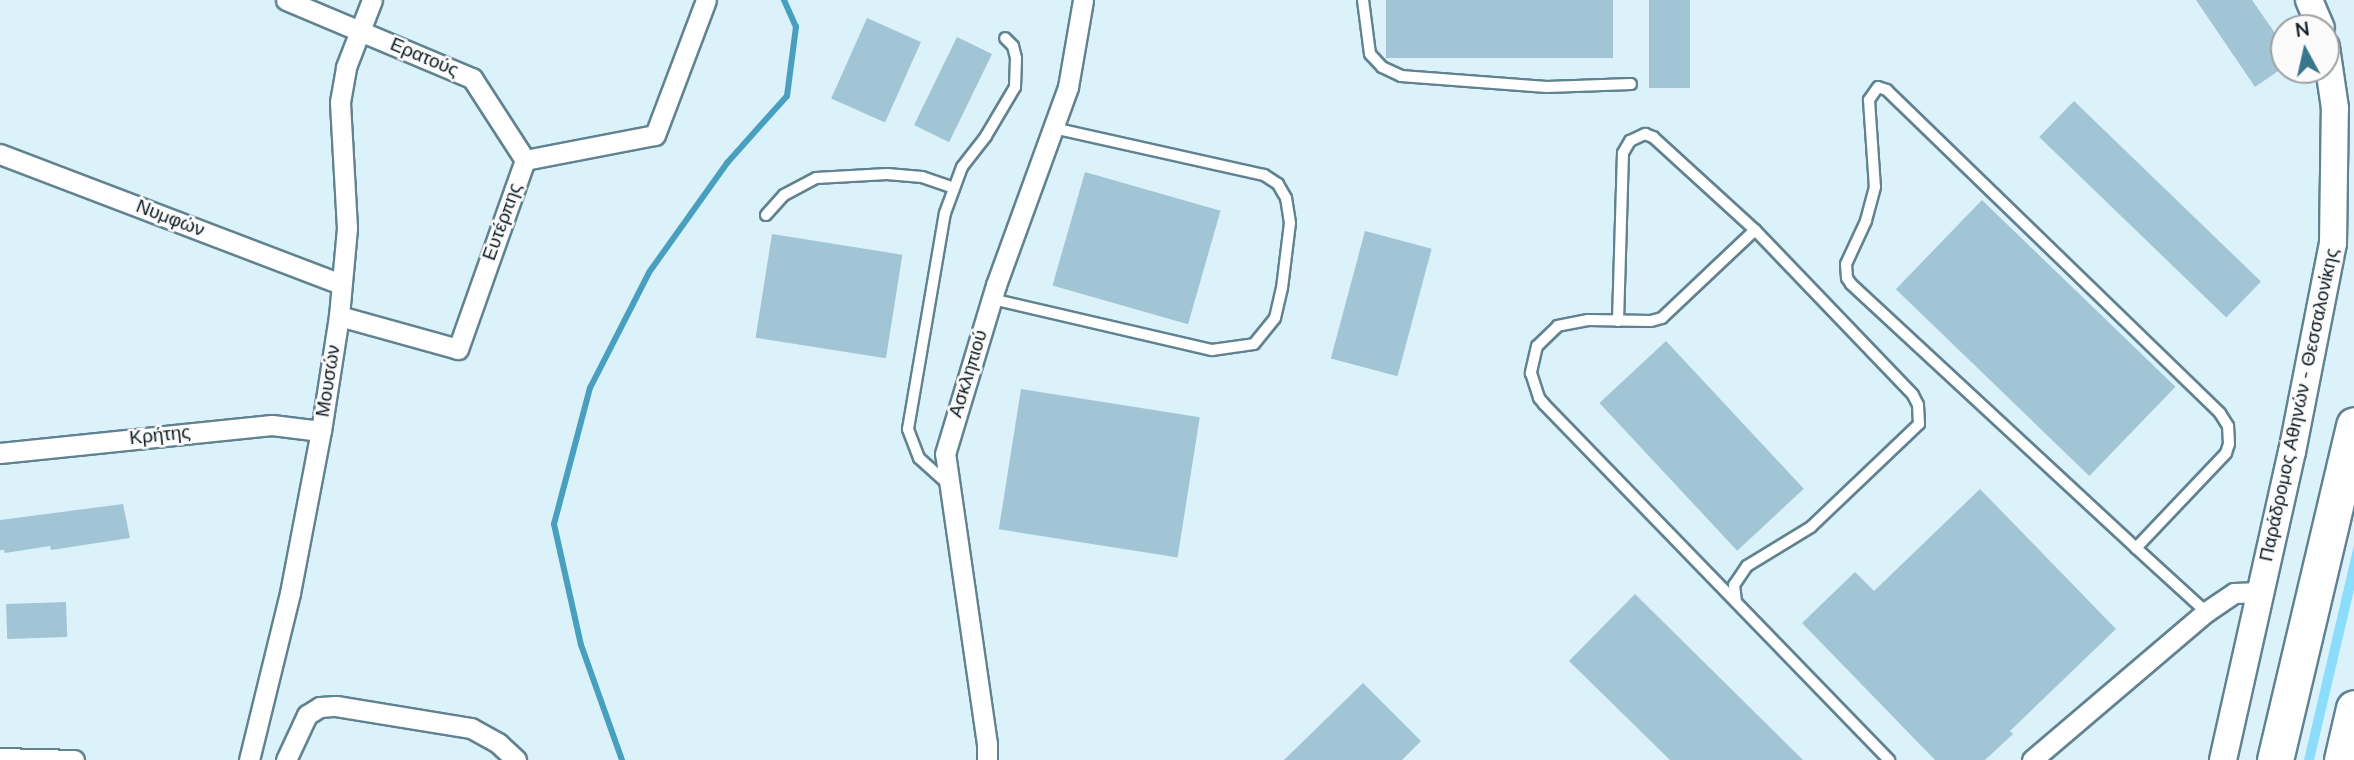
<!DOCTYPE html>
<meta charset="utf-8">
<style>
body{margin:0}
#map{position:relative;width:2354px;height:760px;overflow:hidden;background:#dcf2fb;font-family:"Nunito Sans",sans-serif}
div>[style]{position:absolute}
.green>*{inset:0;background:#8cdcfb}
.stream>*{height:6px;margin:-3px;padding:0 3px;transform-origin:3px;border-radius:3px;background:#489fbe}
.building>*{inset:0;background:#a1c5d4;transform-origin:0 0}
.roads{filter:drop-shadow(2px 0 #618391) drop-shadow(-2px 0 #618391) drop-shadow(0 2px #618391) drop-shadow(0 -2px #618391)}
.service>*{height:10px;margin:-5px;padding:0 5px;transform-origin:5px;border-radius:5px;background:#fff}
.minor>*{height:19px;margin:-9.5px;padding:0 9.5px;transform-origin:9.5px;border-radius:9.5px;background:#fff}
.secondary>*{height:26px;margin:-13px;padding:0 13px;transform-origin:13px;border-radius:13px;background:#fff}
.motorway>*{height:35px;margin:-17.5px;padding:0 17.5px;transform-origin:17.5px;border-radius:17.5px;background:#fff}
span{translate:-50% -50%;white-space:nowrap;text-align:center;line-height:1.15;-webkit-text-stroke:5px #fbfbfb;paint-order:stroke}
.street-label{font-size:19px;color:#0d1b21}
.north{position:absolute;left:2270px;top:14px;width:70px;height:70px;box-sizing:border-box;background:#fbfbfb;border:2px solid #9ca1a4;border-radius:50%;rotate:352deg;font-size:19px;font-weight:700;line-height:28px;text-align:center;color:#0d1b21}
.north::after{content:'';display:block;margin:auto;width:24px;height:32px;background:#39768c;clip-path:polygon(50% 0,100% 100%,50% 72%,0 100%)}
</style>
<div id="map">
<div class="green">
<div style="clip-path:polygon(2354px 545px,2354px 590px,2314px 760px,2304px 760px)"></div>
</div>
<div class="stream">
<div style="left:622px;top:760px;width:122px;rotate:-109.6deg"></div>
<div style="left:581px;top:645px;width:124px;rotate:-102.6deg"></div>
<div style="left:554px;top:524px;width:141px;rotate:-75.2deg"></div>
<div style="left:590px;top:388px;width:131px;rotate:-62.9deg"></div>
<div style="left:650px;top:271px;width:133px;rotate:-54.5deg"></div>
<div style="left:727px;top:163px;width:90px;rotate:-48.2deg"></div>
<div style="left:787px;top:96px;width:70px;rotate:-82.6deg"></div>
<div style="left:796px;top:27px;width:30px;rotate:-114deg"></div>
</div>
<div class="building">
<div style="left:1386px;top:0;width:227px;height:58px"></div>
<div style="left:1649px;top:0;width:41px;height:88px"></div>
<div style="clip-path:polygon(2196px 0,2252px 0,2284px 46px,2284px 67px,2255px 87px)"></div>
<div style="left:867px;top:18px;width:59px;height:88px;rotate:24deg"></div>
<div style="left:957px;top:37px;width:39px;height:98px;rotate:26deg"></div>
<div style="left:2074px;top:101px;width:260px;height:50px;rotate:44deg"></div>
<div style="left:1085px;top:172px;width:141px;height:118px;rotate:16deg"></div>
<div style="left:1982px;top:200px;width:269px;height:124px;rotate:44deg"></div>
<div style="left:1365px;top:231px;width:69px;height:132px;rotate:15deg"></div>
<div style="left:772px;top:234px;width:132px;height:105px;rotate:9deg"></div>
<div style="left:1666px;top:341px;width:202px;height:91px;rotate:47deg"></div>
<div style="left:1021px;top:389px;width:181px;height:142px;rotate:9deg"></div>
<div style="clip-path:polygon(1980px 489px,2116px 629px,2010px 731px,2013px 734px,1985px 760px,1935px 760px,1802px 623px,1855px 572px,1874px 591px)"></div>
<div style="clip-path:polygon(123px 504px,130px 538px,51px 550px,50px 546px,5px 553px,4px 550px,0 550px,0 520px)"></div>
<div style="clip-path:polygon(1635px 594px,1803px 760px,1670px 760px,1569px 661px)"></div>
<div style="left:66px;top:602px;width:35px;height:60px;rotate:88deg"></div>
<div style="clip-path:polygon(1363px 683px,1421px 741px,1402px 760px,1284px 760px)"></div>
</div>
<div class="roads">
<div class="service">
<div style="left:1363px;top:0;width:54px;rotate:82.6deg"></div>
<div style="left:1370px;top:54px;width:18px;rotate:47deg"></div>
<div style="left:1382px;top:67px;width:21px;rotate:25deg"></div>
<div style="left:1401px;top:76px;width:146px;rotate:4.3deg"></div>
<div style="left:1547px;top:87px;width:84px;rotate:-2deg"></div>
<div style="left:766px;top:215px;width:27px;rotate:-48deg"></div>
<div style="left:784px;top:195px;width:36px;rotate:-28deg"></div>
<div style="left:816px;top:178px;width:71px;rotate:-3.2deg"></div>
<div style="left:887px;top:174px;width:35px;rotate:5deg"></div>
<div style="left:922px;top:177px;width:34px;rotate:19deg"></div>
<div style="left:1755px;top:230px;width:128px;rotate:136.6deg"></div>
<div style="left:1662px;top:318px;width:11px;rotate:165deg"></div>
<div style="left:1651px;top:321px;width:63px;rotate:-179.1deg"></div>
<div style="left:1588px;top:320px;width:31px;rotate:169deg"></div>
<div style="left:1558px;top:326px;width:29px;rotate:136deg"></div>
<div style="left:1537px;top:346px;width:28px;rotate:103deg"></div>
<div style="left:1531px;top:373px;width:26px;rotate:72deg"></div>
<div style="left:1539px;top:398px;width:8px;rotate:50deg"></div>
<div style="left:1544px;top:404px;width:496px;rotate:45.9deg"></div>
<div style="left:992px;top:299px;width:226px;rotate:13.1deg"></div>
<div style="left:1212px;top:350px;width:42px;rotate:-8.1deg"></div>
<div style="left:1254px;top:344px;width:33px;rotate:-51deg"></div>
<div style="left:1275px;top:318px;width:31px;rotate:-77deg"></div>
<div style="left:1282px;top:288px;width:65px;rotate:-83deg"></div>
<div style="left:1290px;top:223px;width:25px;rotate:-99deg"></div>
<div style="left:1286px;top:198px;width:16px;rotate:-120deg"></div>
<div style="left:1278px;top:184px;width:17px;rotate:-147deg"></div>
<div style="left:1264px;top:175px;width:215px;rotate:-167.4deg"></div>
<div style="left:1618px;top:321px;width:168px;rotate:-88.3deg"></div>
<div style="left:1623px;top:153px;width:14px;rotate:-60deg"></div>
<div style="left:1630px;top:141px;width:17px;rotate:-25deg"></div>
<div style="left:1645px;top:134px;width:9px;rotate:21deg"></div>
<div style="left:1653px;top:137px;width:138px;rotate:42.4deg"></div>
<div style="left:1755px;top:230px;width:228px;rotate:46.2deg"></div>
<div style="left:1913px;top:395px;width:11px;rotate:63deg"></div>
<div style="left:1918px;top:405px;width:19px;rotate:87deg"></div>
<div style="left:1919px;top:424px;width:149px;rotate:136.4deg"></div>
<div style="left:1811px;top:527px;width:75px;rotate:148.6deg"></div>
<div style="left:1747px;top:566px;width:23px;rotate:124deg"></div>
<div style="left:1734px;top:585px;width:17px;rotate:83deg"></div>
<div style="left:949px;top:485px;width:40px;rotate:-138deg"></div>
<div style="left:919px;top:458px;width:31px;rotate:-111deg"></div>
<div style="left:908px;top:429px;width:219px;rotate:-80.3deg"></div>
<div style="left:945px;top:213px;width:49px;rotate:-69.7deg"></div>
<div style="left:962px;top:167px;width:39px;rotate:-52deg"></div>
<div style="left:986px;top:136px;width:57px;rotate:-59.4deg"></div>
<div style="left:1015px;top:87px;width:29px;rotate:-88deg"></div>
<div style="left:1016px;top:58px;width:12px;rotate:-104deg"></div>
<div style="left:1013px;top:46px;width:11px;rotate:-135deg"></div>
<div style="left:2136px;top:548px;width:131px;rotate:-46.5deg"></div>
<div style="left:2226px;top:453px;width:9px;rotate:-72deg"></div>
<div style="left:2229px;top:444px;width:18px;rotate:-93deg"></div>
<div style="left:2228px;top:426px;width:15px;rotate:-122deg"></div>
<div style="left:2220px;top:413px;width:464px;rotate:-135.9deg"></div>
<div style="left:1887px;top:90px;width:9px;rotate:-162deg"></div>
<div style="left:1878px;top:87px;width:16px;rotate:125deg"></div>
<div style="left:1869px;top:100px;width:87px;rotate:86.1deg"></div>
<div style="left:1875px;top:187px;width:35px;rotate:105deg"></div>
<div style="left:1866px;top:221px;width:47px;rotate:114.9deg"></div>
<div style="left:1846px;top:264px;width:14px;rotate:86deg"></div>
<div style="left:1847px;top:278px;width:7px;rotate:56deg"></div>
<div style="left:1851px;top:284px;width:388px;rotate:42.8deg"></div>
<div style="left:2136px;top:548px;width:95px;rotate:42.4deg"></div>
</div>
<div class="minor">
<div style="left:286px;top:0;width:202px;rotate:22.8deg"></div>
<div style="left:472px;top:78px;width:98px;rotate:57.1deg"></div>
<div style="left:0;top:154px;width:364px;rotate:20.9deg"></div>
<div style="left:525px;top:160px;width:132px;rotate:-10.9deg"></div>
<div style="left:655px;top:135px;width:144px;rotate:-69.3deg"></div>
<div style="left:339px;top:316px;width:123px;rotate:15.5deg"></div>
<div style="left:458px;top:349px;width:201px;rotate:-70.5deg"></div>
<div style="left:0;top:453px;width:273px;rotate:-5.9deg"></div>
<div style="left:272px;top:425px;width:49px;rotate:7deg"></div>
<div style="left:0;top:758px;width:74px;rotate:1.5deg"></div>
<div style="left:249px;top:760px;width:172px;rotate:-76.2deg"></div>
<div style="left:290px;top:593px;width:165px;rotate:-79.2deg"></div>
<div style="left:321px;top:431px;width:116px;rotate:-81.1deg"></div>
<div style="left:339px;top:316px;width:88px;rotate:-84.8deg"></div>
<div style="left:347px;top:228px;width:126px;rotate:-93.2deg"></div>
<div style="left:340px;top:102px;width:36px;rotate:-80deg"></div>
<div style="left:346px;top:67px;width:72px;rotate:-68.8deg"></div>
<div style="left:286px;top:760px;width:50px;rotate:-65deg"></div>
<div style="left:307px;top:715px;width:15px;rotate:-32deg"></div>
<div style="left:320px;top:707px;width:16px;rotate:-4deg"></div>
<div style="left:336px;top:706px;width:137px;rotate:9.3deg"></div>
<div style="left:471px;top:728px;width:31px;rotate:29deg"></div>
<div style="left:498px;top:743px;width:25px;rotate:43deg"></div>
<div style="left:987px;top:760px;width:16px;rotate:-90deg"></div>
<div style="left:987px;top:744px;width:293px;rotate:-98.2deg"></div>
<div style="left:945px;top:454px;width:177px;rotate:-73.2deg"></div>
<div style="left:996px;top:285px;width:211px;rotate:-70deg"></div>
<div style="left:1068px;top:87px;width:88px;rotate:-80.2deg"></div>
<div style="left:2032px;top:760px;width:228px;rotate:-40.4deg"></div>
<div style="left:2206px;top:612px;width:34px;rotate:-34deg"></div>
<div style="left:2234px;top:593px;width:27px;rotate:-2deg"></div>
</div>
<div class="secondary">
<div style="left:2309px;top:0;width:30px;rotate:67deg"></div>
<div style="left:2223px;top:760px;width:316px;rotate:-77.4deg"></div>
<div style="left:2292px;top:452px;width:213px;rotate:-78.9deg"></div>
<div style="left:2333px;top:243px;width:135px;rotate:-89.2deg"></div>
<div style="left:2335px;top:108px;width:62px;rotate:-98.4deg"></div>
</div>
<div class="motorway">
<div style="left:2275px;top:760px;width:344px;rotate:-76.7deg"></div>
<div style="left:2342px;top:760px;width:53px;rotate:-77deg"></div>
</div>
</div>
<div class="street-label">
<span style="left:424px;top:58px;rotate:23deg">Ερατούς</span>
<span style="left:170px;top:219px;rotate:21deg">Νυμφών</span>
<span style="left:503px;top:222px;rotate:-70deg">Ευτέρπης</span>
<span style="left:969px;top:374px;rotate:-73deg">Ασκληπιού</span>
<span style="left:329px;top:381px;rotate:-81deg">Μουσών</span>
<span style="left:2300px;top:405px;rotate:-78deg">Παράδρομος Αθηνών - Θεσσαλονίκης</span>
<span style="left:160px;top:436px;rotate:-6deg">Κρήτης</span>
</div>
<div class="north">N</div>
</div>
